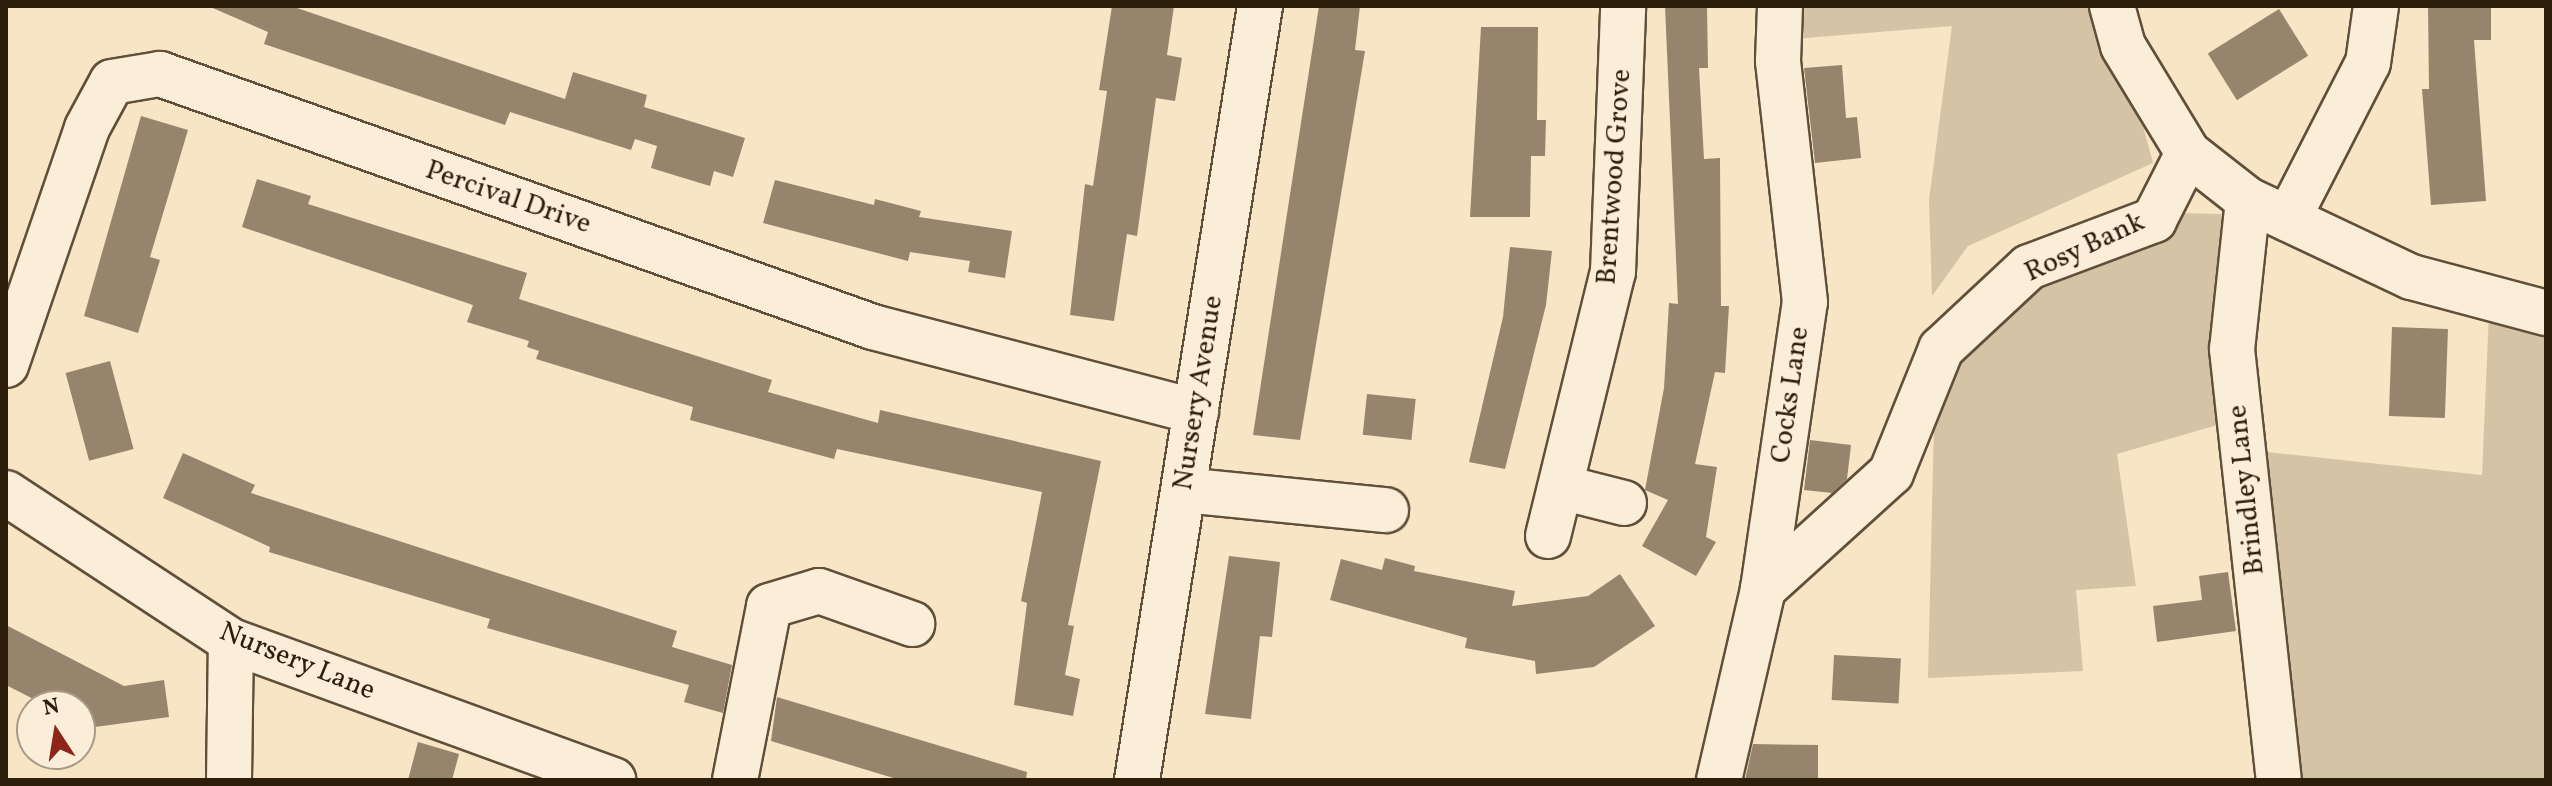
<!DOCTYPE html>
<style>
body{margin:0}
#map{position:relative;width:2552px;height:786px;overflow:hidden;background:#f7e5c5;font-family:Vollkorn,serif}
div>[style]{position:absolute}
.green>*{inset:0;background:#d5c3a5}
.building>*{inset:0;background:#96856c;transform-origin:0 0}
.roads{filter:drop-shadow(2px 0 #604f3a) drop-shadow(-2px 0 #604f3a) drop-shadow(0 2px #604f3a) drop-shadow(0 -2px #604f3a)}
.minor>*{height:44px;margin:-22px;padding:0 22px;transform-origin:22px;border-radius:22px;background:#faeed9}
span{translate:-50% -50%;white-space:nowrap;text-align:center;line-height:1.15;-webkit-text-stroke:6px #faeed9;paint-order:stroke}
.street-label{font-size:28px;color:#2d1d0b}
.frame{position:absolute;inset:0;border:8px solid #2d1d0b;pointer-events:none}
.north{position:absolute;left:16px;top:690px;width:80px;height:80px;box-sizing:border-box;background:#faeed9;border:2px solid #a89a87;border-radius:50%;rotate:348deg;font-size:22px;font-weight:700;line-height:32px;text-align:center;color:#2d1d0b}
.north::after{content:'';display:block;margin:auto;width:28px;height:36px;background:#8f2418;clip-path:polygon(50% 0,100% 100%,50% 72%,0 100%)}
</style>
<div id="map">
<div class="green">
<div style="clip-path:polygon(1796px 6px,2091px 6px,2103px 43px,2134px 92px,2153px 163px,1968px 246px,1932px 296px,1929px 200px,1952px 26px,1794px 39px)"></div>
<div style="clip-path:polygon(2175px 213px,2223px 214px,2232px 231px,2221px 424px,2117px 454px,2136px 586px,2076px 590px,2083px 671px,1928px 678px,1935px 381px,2048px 271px)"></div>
<div style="clip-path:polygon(2489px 313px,2546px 329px,2546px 780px,2301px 780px,2257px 451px,2482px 475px)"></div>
</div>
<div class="building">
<div style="clip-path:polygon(208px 6px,291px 6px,565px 99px,573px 72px,647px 95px,644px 107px,745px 138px,733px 177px,714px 171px,710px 186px,651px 168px,657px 146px,635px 139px,631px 150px,510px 112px,505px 125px,264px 44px,268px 32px)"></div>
<div style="clip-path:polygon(1112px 6px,1174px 6px,1167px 55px,1182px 58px,1175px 101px,1156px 98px,1137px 236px,1127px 234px,1114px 321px,1070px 315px,1085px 184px,1093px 186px,1107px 91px,1099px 90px)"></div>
<div style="clip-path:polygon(1319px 6px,1360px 6px,1355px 50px,1365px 51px,1300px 440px,1253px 435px)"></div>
<div style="clip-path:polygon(1665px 6px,1707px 6px,1708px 68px,1699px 68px,1704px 159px,1720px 158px,1721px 306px,1729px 306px,1725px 373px,1715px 372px,1695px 464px,1717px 467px,1706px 537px,1716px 542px,1696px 576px,1642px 546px,1668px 500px,1645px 490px,1664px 388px,1669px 303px,1678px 304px)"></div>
<div style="clip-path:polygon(2428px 6px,2491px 6px,2491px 40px,2474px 40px,2486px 201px,2431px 205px,2422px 89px,2429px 89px)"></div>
<div style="left:2279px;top:9px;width:55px;height:84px;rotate:58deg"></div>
<div style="clip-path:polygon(1481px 27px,1538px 27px,1537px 120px,1546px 120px,1545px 156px,1531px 156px,1530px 217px,1470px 217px)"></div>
<div style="clip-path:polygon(1842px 65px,1846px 118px,1857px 117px,1861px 158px,1815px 163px,1804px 68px)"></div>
<div style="clip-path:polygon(141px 116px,188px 130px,150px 257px,160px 260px,138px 333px,84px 316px)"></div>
<div style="clip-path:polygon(257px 179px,311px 196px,308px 204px,527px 273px,519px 299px,772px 380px,768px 392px,878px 423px,880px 410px,1101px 461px,1068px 625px,1074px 626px,1065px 675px,1080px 679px,1073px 716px,1014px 705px,1027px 603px,1021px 601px,1042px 492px,837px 449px,834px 459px,690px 420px,693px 407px,536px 359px,539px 351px,527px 347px,529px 341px,467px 322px,473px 305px,242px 227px)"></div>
<div style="clip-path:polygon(775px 180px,874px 205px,875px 199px,921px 211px,919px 217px,1012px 231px,1005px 278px,968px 272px,970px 261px,910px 252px,908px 261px,763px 223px)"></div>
<div style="clip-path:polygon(1510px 247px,1552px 251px,1546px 305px,1505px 469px,1469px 462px,1503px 317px)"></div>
<div style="left:2392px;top:327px;width:56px;height:89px;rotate:2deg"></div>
<div style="left:110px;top:361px;width:91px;height:46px;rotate:75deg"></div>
<div style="left:1367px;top:394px;width:49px;height:41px;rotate:6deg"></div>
<div style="clip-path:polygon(1810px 440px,1851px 445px,1847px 479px,1832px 493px,1804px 490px)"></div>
<div style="clip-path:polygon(183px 453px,255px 485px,251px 493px,677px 631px,672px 647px,732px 665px,723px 713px,684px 702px,689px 685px,487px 628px,490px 619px,269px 552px,270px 547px,163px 498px)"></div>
<div style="clip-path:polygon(1229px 556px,1280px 562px,1272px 637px,1260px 636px,1251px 719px,1205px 714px)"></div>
<div style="clip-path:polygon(1385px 558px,1415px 566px,1414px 571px,1515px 591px,1512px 606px,1588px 596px,1620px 574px,1655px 626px,1594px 667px,1536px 674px,1535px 661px,1465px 648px,1467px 638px,1330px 600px,1341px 559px,1382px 570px)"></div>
<div style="clip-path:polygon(2228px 572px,2236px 631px,2157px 642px,2153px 606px,2202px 600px,2199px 576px)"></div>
<div style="clip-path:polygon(6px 625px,124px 686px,164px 680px,169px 717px,80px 729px,80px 706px,47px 706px,6px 685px)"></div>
<div style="left:1834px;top:655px;width:67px;height:45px;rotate:3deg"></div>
<div style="clip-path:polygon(777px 697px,1027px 772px,1026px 780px,900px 780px,771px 741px)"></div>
<div style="clip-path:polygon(418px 742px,459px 754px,452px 780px,408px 780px)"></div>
<div style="clip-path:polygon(1753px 744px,1818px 745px,1818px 778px,1745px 780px)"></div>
</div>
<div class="roads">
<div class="minor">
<div style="left:2112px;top:6px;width:41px;rotate:74.6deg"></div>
<div style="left:2123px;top:46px;width:125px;rotate:58.7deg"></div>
<div style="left:2188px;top:153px;width:76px;rotate:38.1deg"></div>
<div style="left:2248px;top:200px;width:180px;rotate:25.3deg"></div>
<div style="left:2411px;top:277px;width:140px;rotate:14.9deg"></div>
<div style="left:2248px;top:200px;width:150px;rotate:96.1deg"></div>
<div style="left:2232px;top:349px;width:434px;rotate:83.8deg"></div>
<div style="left:2288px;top:219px;width:175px;rotate:-62.9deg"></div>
<div style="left:2368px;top:63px;width:58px;rotate:-82deg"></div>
<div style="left:6px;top:365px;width:250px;rotate:-71.1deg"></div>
<div style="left:87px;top:128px;width:52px;rotate:-61.5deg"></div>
<div style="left:112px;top:82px;width:49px;rotate:-9.5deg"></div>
<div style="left:160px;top:74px;width:757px;rotate:19.54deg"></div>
<div style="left:873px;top:327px;width:334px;rotate:14.7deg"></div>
<div style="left:1561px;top:487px;width:65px;rotate:14.3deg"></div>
<div style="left:1184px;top:490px;width:203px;rotate:5.7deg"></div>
<div style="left:6px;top:493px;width:269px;rotate:33.3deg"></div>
<div style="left:231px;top:641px;width:407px;rotate:20deg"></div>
<div style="left:1548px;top:536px;width:272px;rotate:-76.2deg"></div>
<div style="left:1613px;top:272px;width:266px;rotate:-87.8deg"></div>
<div style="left:1763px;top:589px;width:173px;rotate:-42.2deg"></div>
<div style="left:1891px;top:473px;width:134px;rotate:-68deg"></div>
<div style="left:1941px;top:349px;width:120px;rotate:-43deg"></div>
<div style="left:2029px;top:267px;width:134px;rotate:-20.6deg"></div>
<div style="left:2154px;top:220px;width:75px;rotate:-63.1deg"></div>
<div style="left:229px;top:780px;width:139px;rotate:-89.2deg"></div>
<div style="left:735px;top:780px;width:177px;rotate:-78.9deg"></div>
<div style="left:769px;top:606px;width:52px;rotate:-16.7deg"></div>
<div style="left:819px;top:591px;width:99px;rotate:19.5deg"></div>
<div style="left:1137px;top:780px;width:784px;rotate:-80.97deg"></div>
<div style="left:1719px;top:780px;width:196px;rotate:-77deg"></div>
<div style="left:1763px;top:589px;width:290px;rotate:-81.7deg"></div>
<div style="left:1805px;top:302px;width:243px;rotate:-96.4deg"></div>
<div style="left:1778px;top:61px;width:55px;rotate:-87.9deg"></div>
</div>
</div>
<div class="street-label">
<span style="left:1615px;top:177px;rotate:-86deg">Brentwood Grove</span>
<span style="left:508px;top:198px;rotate:19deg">Percival Drive</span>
<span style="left:2085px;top:248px;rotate:-25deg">Rosy Bank</span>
<span style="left:1199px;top:393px;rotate:-81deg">Nursery Avenue</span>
<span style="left:1791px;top:395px;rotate:-82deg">Cocks Lane</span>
<span style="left:2247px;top:490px;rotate:-96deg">Brindley Lane</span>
<span style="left:297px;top:662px;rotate:22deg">Nursery Lane</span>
</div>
<div class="frame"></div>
<div class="north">N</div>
</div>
